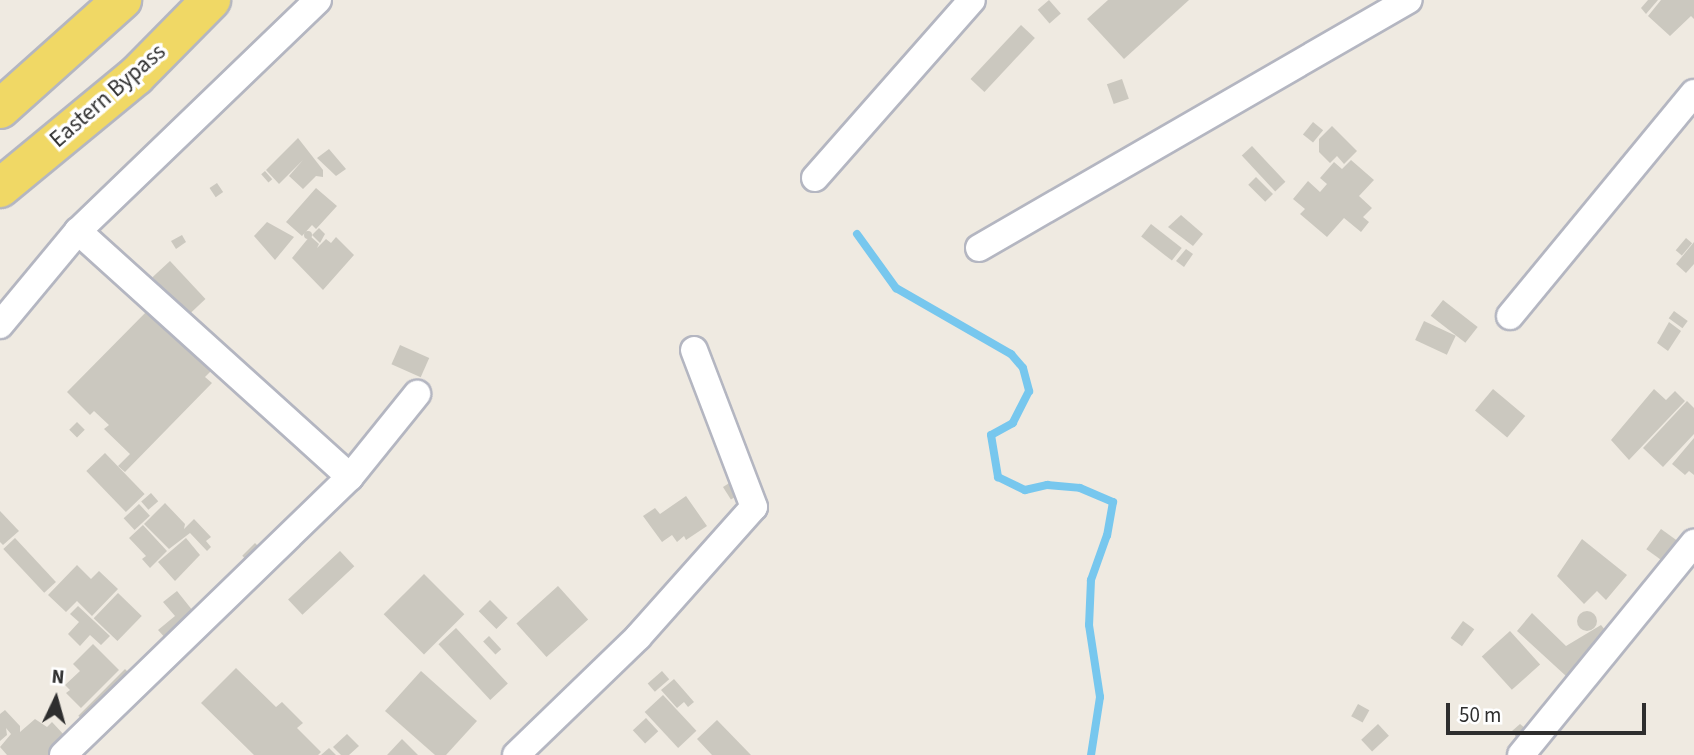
<!DOCTYPE html>
<style>
body{margin:0}
#map{position:relative;width:1694px;height:755px;overflow:hidden;background:#efeae1;font-family:"Source Sans 3",sans-serif}
div>[style]{position:absolute}
.stream>*{height:8px;margin:-4px;padding:0 4px;transform-origin:4px;border-radius:4px;background:#77c7ee}
.building>*{inset:0;background:#cbc8bf;transform-origin:0 0}
.round{border-radius:50%}
.roads{filter:drop-shadow(2px 0 #b4b6c1) drop-shadow(-2px 0 #b4b6c1) drop-shadow(0 2px #b4b6c1) drop-shadow(0 -2px #b4b6c1)}
.street>*{height:26px;margin:-13px;padding:0 13px;transform-origin:13px;border-radius:13px;background:#fff}
.primary>*{height:38px;margin:-19px;padding:0 19px;transform-origin:19px;border-radius:19px;background:#f0d865}
span{translate:-50% -50%;white-space:nowrap;text-align:center;line-height:1.15;-webkit-text-stroke:7px #fff;paint-order:stroke}
.street-label{font-size:23px;color:#2e2e2e}
.north{position:absolute;left:21px;top:664px;width:70px;height:70px;-webkit-text-stroke:5px #fff;paint-order:stroke;rotate:5deg;font-size:19px;font-weight:700;line-height:28px;text-align:center;color:#2e2e2e}
.north::after{content:'';display:block;margin:auto;width:24px;height:32px;background:#2e2e2e;clip-path:polygon(50% 0,100% 100%,50% 72%,0 100%)}
.scale{position:absolute;left:1446px;top:703px;width:200px;height:32px;box-sizing:border-box;border:4px solid #2e2e2e;border-top:0;padding-left:9px;font-size:21px;line-height:24px;white-space:nowrap;color:#2e2e2e;-webkit-text-stroke:5px #fff;paint-order:stroke}
</style>
<div id="map">
<div class="stream">
<div style="left:857px;top:234px;width:67px;rotate:54.2deg"></div>
<div style="left:896px;top:288px;width:133px;rotate:29.9deg"></div>
<div style="left:1011px;top:354px;width:18px;rotate:49deg"></div>
<div style="left:1023px;top:368px;width:24px;rotate:75deg"></div>
<div style="left:1029px;top:391px;width:36px;rotate:117deg"></div>
<div style="left:1013px;top:423px;width:25px;rotate:151deg"></div>
<div style="left:991px;top:435px;width:43px;rotate:80.5deg"></div>
<div style="left:998px;top:477px;width:30px;rotate:26deg"></div>
<div style="left:1025px;top:490px;width:23px;rotate:-13deg"></div>
<div style="left:1047px;top:485px;width:33px;rotate:5deg"></div>
<div style="left:1080px;top:488px;width:36px;rotate:23deg"></div>
<div style="left:1113px;top:502px;width:34px;rotate:100deg"></div>
<div style="left:1107px;top:535px;width:48px;rotate:109.6deg"></div>
<div style="left:1091px;top:580px;width:45px;rotate:92.5deg"></div>
<div style="left:1089px;top:625px;width:73px;rotate:81.3deg"></div>
<div style="left:1100px;top:697px;width:59px;rotate:98.8deg"></div>
</div>
<div class="building">
<div style="left:1049px;top:0;width:18px;height:15px;rotate:49deg"></div>
<div style="clip-path:polygon(1108px 0,1189px 0,1124px 59px,1087px 19px)"></div>
<div style="clip-path:polygon(1648px 0,1658px 0,1646px 14px,1641px 8px)"></div>
<div style="clip-path:polygon(1661px 0,1694px 0,1694px 19px,1691px 16px,1670px 36px,1648px 16px)"></div>
<div style="left:1021px;top:25px;width:19px;height:74px;rotate:43deg"></div>
<div style="left:1122px;top:79px;width:21px;height:16px;rotate:71deg"></div>
<div style="left:1313px;top:122px;width:13px;height:16px;rotate:39deg"></div>
<div style="clip-path:polygon(1332px 126px,1357px 151px,1344px 164px,1337px 156px,1330px 163px,1319px 152px,1319px 139px)"></div>
<div style="clip-path:polygon(298px 138px,323px 170px,323px 177px,316px 176px,303px 189px,289px 176px,303px 160px,279px 184px,266px 170px)"></div>
<div style="left:1252px;top:146px;width:49px;height:14px;rotate:47deg"></div>
<div style="clip-path:polygon(329px 149px,346px 169px,336px 176px,317px 158px)"></div>
<div style="clip-path:polygon(1351px 160px,1374px 180px,1359px 196px,1372px 208px,1363px 217px,1369px 222px,1361px 232px,1344px 218px,1327px 237px,1300px 214px,1305px 209px,1293px 199px,1308px 181px,1320px 192px,1327px 184px,1320px 178px,1334px 162px,1342px 169px)"></div>
<div style="left:265px;top:171px;width:11px;height:5px;rotate:49deg"></div>
<div style="left:1256px;top:177px;width:24px;height:11px;rotate:45deg"></div>
<div style="left:217px;top:183px;width:11px;height:9px;rotate:56deg"></div>
<div style="clip-path:polygon(316px 188px,337px 206px,316px 229px,312px 225px,302px 236px,286px 222px)"></div>
<div style="clip-path:polygon(1181px 215px,1203px 234px,1193px 246px,1168px 227px)"></div>
<div style="clip-path:polygon(267px 222px,294px 237px,275px 260px,254px 236px)"></div>
<div style="left:1151px;top:224px;width:39px;height:16px;rotate:38deg"></div>
<div style="clip-path:polygon(319px 228px,325px 234px,320px 243px,312px 235px)"></div>
<div class="round" style="left:304px;top:231px;width:8px;height:8px"></div>
<div style="clip-path:polygon(182px 235px,186px 242px,176px 249px,171px 241px)"></div>
<div style="clip-path:polygon(310px 236px,319px 244px,317px 248px,326px 239px,331px 243px,336px 237px,354px 255px,323px 290px,292px 258px)"></div>
<div style="left:1686px;top:238px;width:8px;height:16px;rotate:40deg"></div>
<div style="clip-path:polygon(1694px 242px,1694px 264px,1686px 273px,1676px 264px)"></div>
<div style="clip-path:polygon(1186px 249px,1193px 254px,1184px 267px,1176px 261px)"></div>
<div style="left:170px;top:261px;width:52px;height:24px;rotate:47deg"></div>
<div style="left:1443px;top:300px;width:44px;height:20px;rotate:38deg"></div>
<div style="clip-path:polygon(150px 308px,213px 369px,205px 377px,212px 383px,125px 472px,118px 466px,130px 454px,104px 429px,109px 425px,94px 411px,90px 415px,67px 392px)"></div>
<div style="left:1674px;top:311px;width:17px;height:9px;rotate:36deg"></div>
<div style="left:1424px;top:321px;width:35px;height:21px;rotate:25deg"></div>
<div style="clip-path:polygon(1669px 322px,1681px 331px,1668px 351px,1657px 343px)"></div>
<div style="left:400px;top:345px;width:32px;height:21px;rotate:24deg"></div>
<div style="left:1493px;top:389px;width:42px;height:28px;rotate:40deg"></div>
<div style="clip-path:polygon(1654px 389px,1666px 400px,1675px 391px,1685px 401px,1629px 460px,1611px 440px)"></div>
<div style="clip-path:polygon(1687px 401px,1694px 408px,1694px 434px,1663px 467px,1643px 448px)"></div>
<div style="left:77px;top:422px;width:11px;height:11px;rotate:45deg"></div>
<div style="clip-path:polygon(1694px 438px,1694px 475px,1689px 471px,1685px 475px,1672px 464px)"></div>
<div style="left:105px;top:453px;width:57px;height:26px;rotate:46deg"></div>
<div style="left:734px;top:480px;width:15px;height:13px;rotate:58deg"></div>
<div style="left:151px;top:493px;width:11px;height:13px;rotate:49deg"></div>
<div style="clip-path:polygon(686px 496px,707px 526px,686px 540px,684px 536px,677px 542px,672px 535px,662px 542px,643px 516px,655px 508px,660px 514px)"></div>
<div style="clip-path:polygon(165px 503px,185px 524px,184px 529px,194px 519px,211px 537px,206px 541px,211px 547px,207px 551px,190px 533px,169px 549px,144px 524px)"></div>
<div style="left:139px;top:504px;width:16px;height:21px;rotate:47deg"></div>
<div style="clip-path:polygon(0 511px,19px 531px,3px 545px,0 542px)"></div>
<div style="clip-path:polygon(143px 525px,167px 551px,150px 568px,142px 559px,146px 556px,129px 538px)"></div>
<div style="left:1661px;top:529px;width:24px;height:25px;rotate:36deg"></div>
<div style="left:15px;top:538px;width:60px;height:16px;rotate:47deg"></div>
<div style="clip-path:polygon(186px 538px,200px 555px,175px 581px,158px 562px)"></div>
<div style="clip-path:polygon(1582px 539px,1627px 575px,1606px 600px,1597px 591px,1584px 604px,1557px 576px)"></div>
<div style="left:255px;top:543px;width:8px;height:18px;rotate:45deg"></div>
<div style="left:340px;top:551px;width:21px;height:71px;rotate:47deg"></div>
<div style="clip-path:polygon(77px 565px,91px 579px,99px 571px,118px 589px,92px 616px,77px 601px,66px 612px,48px 595px)"></div>
<div style="left:424px;top:574px;width:57px;height:57px;rotate:45deg"></div>
<div style="left:558px;top:586px;width:45px;height:56px;rotate:48deg"></div>
<div style="clip-path:polygon(177px 591px,197px 616px,168px 641px,158px 630px,175px 616px,163px 602px)"></div>
<div style="left:118px;top:593px;width:33px;height:35px;rotate:44deg"></div>
<div style="left:490px;top:600px;width:25px;height:16px;rotate:45deg"></div>
<div style="clip-path:polygon(78px 606px,110px 636px,101px 645px,90px 635px,80px 646px,68px 634px,79px 622px,70px 614px)"></div>
<div class="round" style="left:1577px;top:611px;width:20px;height:20px"></div>
<div style="clip-path:polygon(1532px 613px,1566px 646px,1601px 625px,1605px 630px,1566px 676px,1517px 631px)"></div>
<div style="left:1463px;top:621px;width:14px;height:21px;rotate:36deg"></div>
<div style="left:456px;top:628px;width:76px;height:24px;rotate:47deg"></div>
<div style="left:1510px;top:631px;width:45px;height:38px;rotate:48deg"></div>
<div style="left:489px;top:636px;width:18px;height:8px;rotate:47deg"></div>
<div style="clip-path:polygon(93px 644px,119px 670px,81px 708px,66px 693px,70px 690px,65px 685px,80px 671px,73px 664px)"></div>
<div style="clip-path:polygon(236px 668px,276px 707px,282px 702px,303px 723px,297px 728px,321px 752px,318px 755px,254px 755px,201px 703px)"></div>
<div style="left:125px;top:669px;width:14px;height:66px;rotate:45deg"></div>
<div style="clip-path:polygon(421px 671px,477px 721px,446px 755px,435px 755px,385px 711px)"></div>
<div style="left:662px;top:671px;width:11px;height:19px;rotate:49deg"></div>
<div style="clip-path:polygon(674px 679px,694px 702px,688px 707px,684px 702px,677px 708px,661px 690px)"></div>
<div style="left:663px;top:695px;width:49px;height:25px;rotate:47deg"></div>
<div style="left:1358px;top:704px;width:13px;height:14px;rotate:29deg"></div>
<div style="clip-path:polygon(5px 710px,20px 726px,20px 732px,35px 719px,47px 727px,52px 722px,65px 736px,55px 755px,7px 755px,0 747px,11px 734px,6px 728px,7px 735px,0 741px,0 714px)"></div>
<div style="left:646px;top:718px;width:18px;height:18px;rotate:47deg"></div>
<div style="clip-path:polygon(717px 720px,751px 755px,712px 755px,697px 739px)"></div>
<div style="left:1378px;top:724px;width:16px;height:23px;rotate:47deg"></div>
<div style="clip-path:polygon(1520px 724px,1525px 728px,1516px 737px,1512px 731px)"></div>
<div style="clip-path:polygon(347px 734px,359px 746px,349px 755px,341px 755px,333px 747px)"></div>
<div style="clip-path:polygon(402px 739px,418px 755px,387px 755px)"></div>
<div style="clip-path:polygon(329px 748px,336px 755px,321px 755px)"></div>
</div>
<div class="roads">
<div class="street">
<div style="left:815px;top:178px;width:237px;rotate:-48.6deg"></div>
<div style="left:979px;top:248px;width:496px;rotate:-30deg"></div>
<div style="left:1510px;top:316px;width:289px;rotate:-50.5deg"></div>
<div style="left:0;top:325px;width:122px;rotate:-50.3deg"></div>
<div style="left:78px;top:231px;width:333px;rotate:-43.9deg"></div>
<div style="left:350px;top:477px;width:107px;rotate:-51.1deg"></div>
<div style="left:63px;top:755px;width:400px;rotate:-44.1deg"></div>
<div style="left:350px;top:477px;width:367px;rotate:-137.9deg"></div>
<div style="left:516px;top:755px;width:170px;rotate:-44deg"></div>
<div style="left:638px;top:637px;width:174px;rotate:-48.3deg"></div>
<div style="left:754px;top:507px;width:168px;rotate:-110.9deg"></div>
<div style="left:1521px;top:755px;width:274px;rotate:-50.8deg"></div>
</div>
<div class="primary">
<div style="left:0;top:109px;width:164px;rotate:-41.8deg"></div>
<div style="left:0;top:188px;width:176px;rotate:-39.5deg"></div>
<div style="left:136px;top:76px;width:107px;rotate:-45.4deg"></div>
</div>
</div>
<div class="street-label">
<span style="left:108px;top:96px;rotate:-41deg">Eastern Bypass</span>
</div>
<div class="north">N</div>
<div class="scale">50 m</div>
</div>
